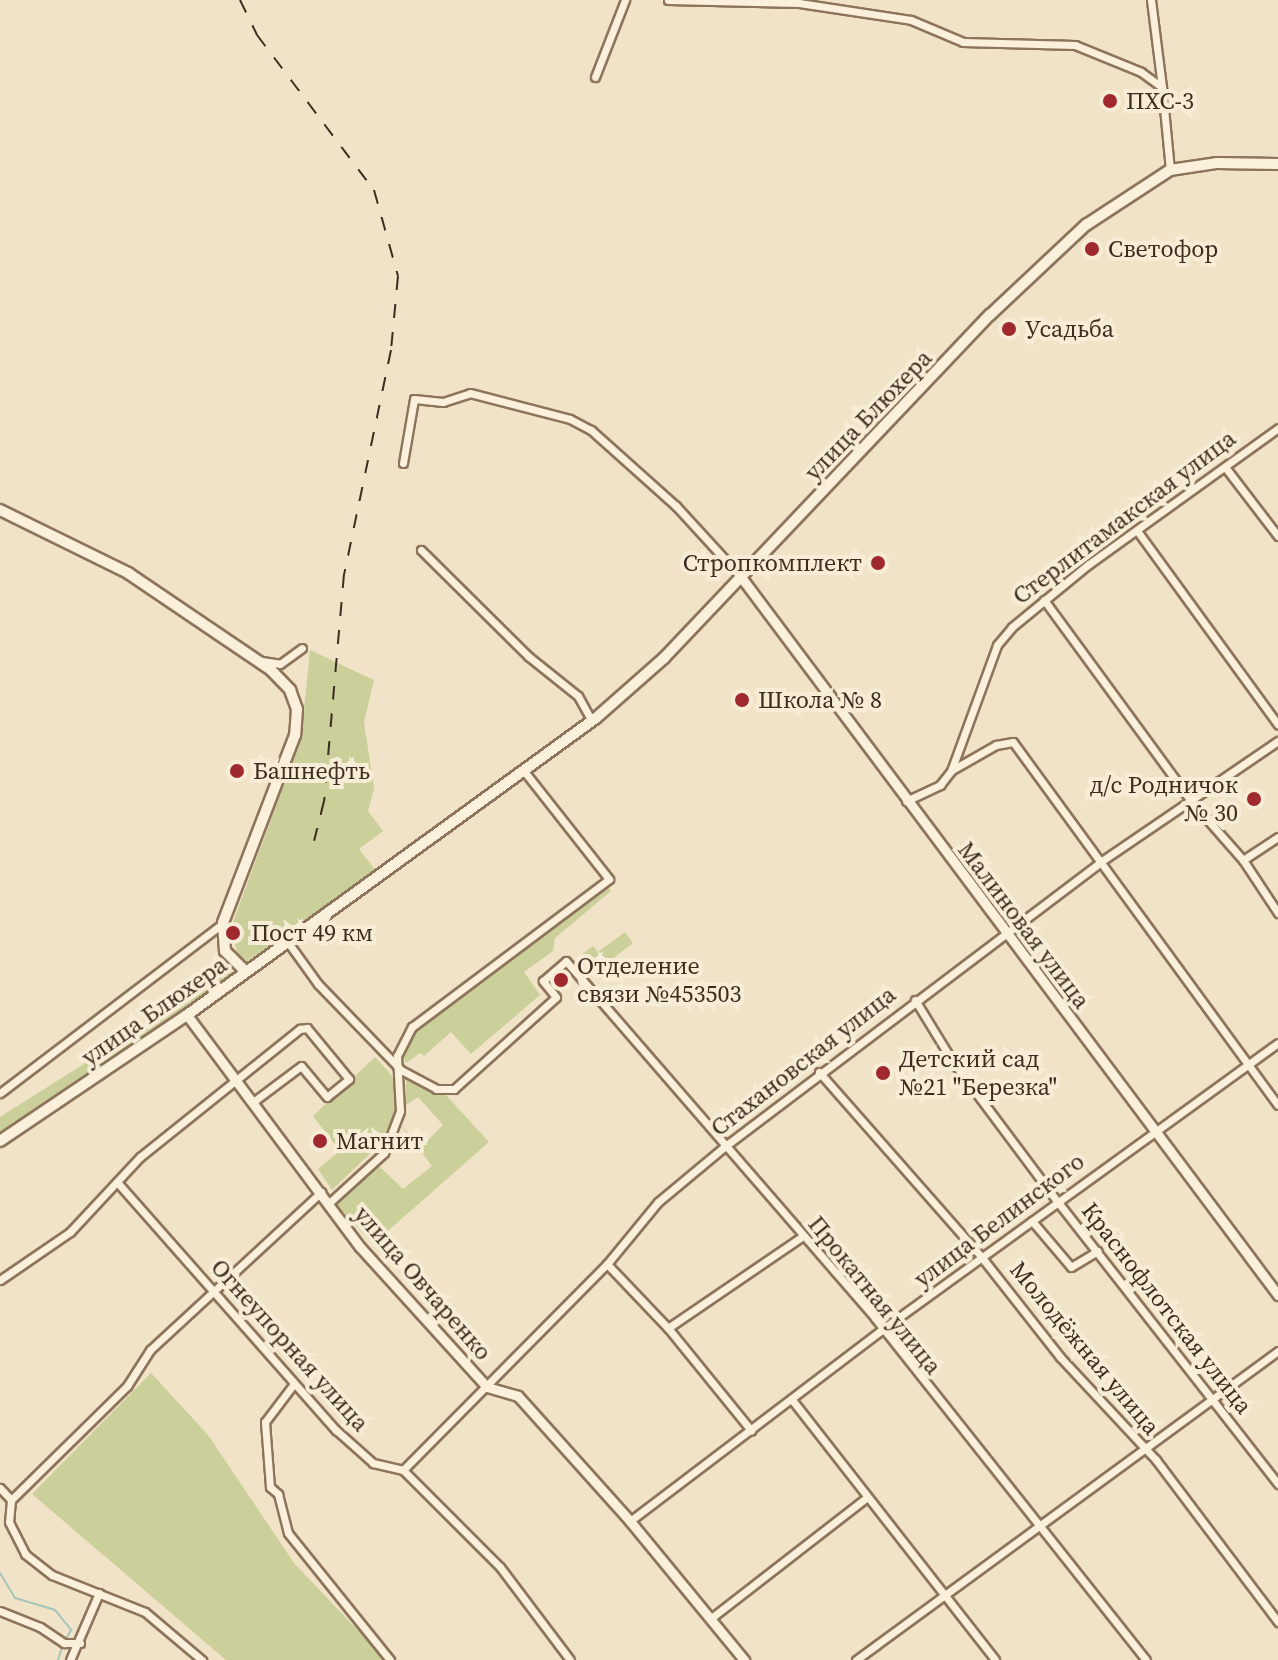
<!DOCTYPE html>
<meta charset="utf-8">
<style>
body{margin:0}
#map{position:relative;width:1278px;height:1660px;overflow:hidden;background:#f0e3c7;font-family:"Source Serif 4",serif}
div>[style]{position:absolute}
.green>*{inset:0;background:#cbcf9a}
.stream>*{height:2px;margin:-1px;padding:0 1px;transform-origin:1px;border-radius:1px;background:#a9c4bb}
.roads{filter:drop-shadow(2px 0 #8d745b) drop-shadow(-2px 0 #8d745b) drop-shadow(0 2px #8d745b) drop-shadow(0 -2px #8d745b)}
.minor>*{height:7px;margin:-3.5px;padding:0 3.5px;transform-origin:3.5px;border-radius:3.5px;background:#faf0db}
.tertiary>*{height:9px;margin:-4.5px;padding:0 4.5px;transform-origin:4.5px;border-radius:4.5px;background:#faf0db}
.secondary>*{height:10px;margin:-5px;padding:0 5px;transform-origin:5px;border-radius:5px;background:#faf0db}
.rail>*{height:2px;margin-top:-1px;transform-origin:0;background:repeating-linear-gradient(90deg,#3d2d20 0 14px,transparent 0 28px)}
.dots>*{width:22px;height:22px;translate:-50% -50%;box-sizing:border-box;border:4px solid #f7edd7;border-radius:50%}
span{translate:-50% -50%;white-space:nowrap;text-align:center;line-height:1.15;-webkit-text-stroke:8px #f7edd7;paint-order:stroke}
.poi-label{font-size:24px;color:#3d2d20}
.left{translate:0 -50%;text-align:left}
.right{translate:-100% -50%;text-align:right}
.street-label{font-size:24px;color:#3d2d20}
</style>
<div id="map">
<div class="green">
<div style="clip-path:polygon(310px 650px,374px 680px,364px 722px,374px 788px,368px 811px,383px 831px,359px 849px,376px 871px,247px 961px,238px 954px,230px 930px,301px 739px)"></div>
<div style="clip-path:polygon(607px 884px,611px 891px,555px 938px,553px 951px,524px 972px,540px 995px,471px 1054px,451px 1032px,424px 1056px,420px 1053px,406px 1063px,401px 1053px,415px 1027px)"></div>
<div style="clip-path:polygon(625px 932px,633px 943px,594px 973px,581px 955px,593px 946px,598px 952px)"></div>
<div style="clip-path:polygon(228px 961px,232px 973px,219px 986px,0 1136px,0 1117px,98px 1055px)"></div>
<div style="clip-path:polygon(375px 1057px,394px 1078px,396px 1112px,379px 1145px,332px 1190px,318px 1169px,340px 1151px,313px 1116px)"></div>
<div style="clip-path:polygon(407px 1078px,444px 1093px,489px 1142px,373px 1244px,336px 1204px,378px 1165px,403px 1189px,432px 1166px,399px 1123px,421px 1147px,443px 1125px,418px 1097px,403px 1107px)"></div>
<div style="clip-path:polygon(151px 1373px,208px 1435px,294px 1563px,386px 1660px,226px 1660px,32px 1494px)"></div>
</div>
<div class="stream">
<div style="left:0;top:1573px;width:29px;rotate:59deg"></div>
<div style="left:15px;top:1598px;width:42px;rotate:16.7deg"></div>
<div style="left:55px;top:1610px;width:26px;rotate:51deg"></div>
<div style="left:71px;top:1630px;width:10px;rotate:119deg"></div>
<div style="left:58px;top:1660px;width:16px;rotate:-72deg"></div>
</div>
<div class="roads">
<div class="minor">
<div style="left:668px;top:0;width:131px;rotate:1.3deg"></div>
<div style="left:799px;top:3px;width:113px;rotate:8.6deg"></div>
<div style="left:911px;top:20px;width:56px;rotate:22.9deg"></div>
<div style="left:963px;top:42px;width:112px;rotate:1.5deg"></div>
<div style="left:1075px;top:45px;width:71px;rotate:22.2deg"></div>
<div style="left:1141px;top:72px;width:26px;rotate:36deg"></div>
<div style="left:1162px;top:87px;width:83px;rotate:84.5deg"></div>
<div style="left:1151px;top:0;width:88px;rotate:82.8deg"></div>
<div style="left:595px;top:77px;width:83px;rotate:-68.7deg"></div>
<div style="left:403px;top:463px;width:65px;rotate:-80.2deg"></div>
<div style="left:414px;top:399px;width:29px;rotate:6deg"></div>
<div style="left:443px;top:402px;width:28px;rotate:-18deg"></div>
<div style="left:470px;top:393px;width:103px;rotate:14.6deg"></div>
<div style="left:570px;top:419px;width:24px;rotate:28deg"></div>
<div style="left:591px;top:430px;width:114px;rotate:41.8deg"></div>
<div style="left:676px;top:506px;width:96px;rotate:47.5deg"></div>
<div style="left:1225px;top:467px;width:87px;rotate:52.5deg"></div>
<div style="left:1138px;top:532px;width:238px;rotate:54deg"></div>
<div style="left:421px;top:550px;width:151px;rotate:44.7deg"></div>
<div style="left:528px;top:656px;width:64px;rotate:38.7deg"></div>
<div style="left:578px;top:696px;width:29px;rotate:61deg"></div>
<div style="left:1044px;top:600px;width:250px;rotate:53.8deg"></div>
<div style="left:1192px;top:802px;width:77px;rotate:48.7deg"></div>
<div style="left:1243px;top:860px;width:64px;rotate:56.6deg"></div>
<div style="left:262px;top:661px;width:18px;rotate:9deg"></div>
<div style="left:280px;top:664px;width:27px;rotate:-36deg"></div>
<div style="left:952px;top:770px;width:51px;rotate:-29.6deg"></div>
<div style="left:996px;top:745px;width:17px;rotate:-10deg"></div>
<div style="left:1013px;top:742px;width:449px;rotate:53.9deg"></div>
<div style="left:906px;top:801px;width:38px;rotate:-25deg"></div>
<div style="left:940px;top:785px;width:18px;rotate:-52deg"></div>
<div style="left:951px;top:771px;width:134px;rotate:-69.9deg"></div>
<div style="left:997px;top:645px;width:23px;rotate:-50deg"></div>
<div style="left:1012px;top:627px;width:99px;rotate:-39.3deg"></div>
<div style="left:1089px;top:564px;width:233px;rotate:-35.7deg"></div>
<div style="left:1243px;top:860px;width:42px;rotate:-33.3deg"></div>
<div style="left:287px;top:941px;width:53px;rotate:54.2deg"></div>
<div style="left:318px;top:984px;width:120px;rotate:46deg"></div>
<div style="left:401px;top:1070px;width:40px;rotate:28deg"></div>
<div style="left:436px;top:1089px;width:18px"></div>
<div style="left:454px;top:1089px;width:137px;rotate:-42deg"></div>
<div style="left:556px;top:997px;width:21px;rotate:-129deg"></div>
<div style="left:543px;top:981px;width:30px;rotate:-41deg"></div>
<div style="left:566px;top:961px;width:472px;rotate:49.1deg"></div>
<div style="left:875px;top:1318px;width:436px;rotate:51.6deg"></div>
<div style="left:915px;top:1000px;width:73px;rotate:58.5deg"></div>
<div style="left:953px;top:1062px;width:174px;rotate:53.2deg"></div>
<div style="left:1057px;top:1201px;width:359px;rotate:52deg"></div>
<div style="left:819px;top:1072px;width:249px;rotate:48.7deg"></div>
<div style="left:983px;top:1259px;width:125px;rotate:51.8deg"></div>
<div style="left:1060px;top:1357px;width:141px;rotate:47deg"></div>
<div style="left:1156px;top:1460px;width:203px;rotate:53deg"></div>
<div style="left:0;top:1093px;width:280px;rotate:-37.3deg"></div>
<div style="left:117px;top:1182px;width:331px;rotate:48.6deg"></div>
<div style="left:336px;top:1430px;width:50px;rotate:41.7deg"></div>
<div style="left:373px;top:1463px;width:31px;rotate:13deg"></div>
<div style="left:403px;top:1470px;width:137px;rotate:45deg"></div>
<div style="left:500px;top:1567px;width:116px;rotate:53deg"></div>
<div style="left:329px;top:1203px;width:74px;rotate:-42.3deg"></div>
<div style="left:384px;top:1153px;width:45px;rotate:-69.1deg"></div>
<div style="left:400px;top:1111px;width:55px;rotate:-93.1deg"></div>
<div style="left:397px;top:1056px;width:33px;rotate:-63deg"></div>
<div style="left:412px;top:1027px;width:246px;rotate:-36.9deg"></div>
<div style="left:609px;top:879px;width:137px;rotate:-128.2deg"></div>
<div style="left:1032px;top:1221px;width:60px;rotate:49.7deg"></div>
<div style="left:1071px;top:1267px;width:31px;rotate:-31deg"></div>
<div style="left:607px;top:1264px;width:88px;rotate:46.4deg"></div>
<div style="left:668px;top:1328px;width:132px;rotate:50.9deg"></div>
<div style="left:0;top:1280px;width:85px;rotate:-34.4deg"></div>
<div style="left:70px;top:1232px;width:103px;rotate:-47deg"></div>
<div style="left:140px;top:1157px;width:205px;rotate:-38.7deg"></div>
<div style="left:300px;top:1029px;width:7px;rotate:-8deg"></div>
<div style="left:307px;top:1028px;width:66px;rotate:50.5deg"></div>
<div style="left:349px;top:1079px;width:28px;rotate:141deg"></div>
<div style="left:327px;top:1097px;width:40px;rotate:-130deg"></div>
<div style="left:301px;top:1066px;width:60px;rotate:143.1deg"></div>
<div style="left:668px;top:1328px;width:163px;rotate:-34.3deg"></div>
<div style="left:293px;top:1385px;width:46px;rotate:127.1deg"></div>
<div style="left:265px;top:1422px;width:65px;rotate:85.6deg"></div>
<div style="left:270px;top:1487px;width:11px;rotate:41deg"></div>
<div style="left:278px;top:1494px;width:40px;rotate:75.6deg"></div>
<div style="left:288px;top:1533px;width:163px;rotate:51.2deg"></div>
<div style="left:793px;top:1401px;width:328px;rotate:52deg"></div>
<div style="left:403px;top:1470px;width:290px;rotate:-45.3deg"></div>
<div style="left:607px;top:1264px;width:80px;rotate:-50.6deg"></div>
<div style="left:658px;top:1202px;width:86px;rotate:-39.8deg"></div>
<div style="left:724px;top:1147px;width:470px;rotate:-37.1deg"></div>
<div style="left:1099px;top:863px;width:217px;rotate:-34.3deg"></div>
<div style="left:0;top:1488px;width:16px;rotate:47deg"></div>
<div style="left:11px;top:1500px;width:22px;rotate:95deg"></div>
<div style="left:9px;top:1522px;width:36px;rotate:63deg"></div>
<div style="left:25px;top:1554px;width:34px;rotate:38deg"></div>
<div style="left:52px;top:1575px;width:100px;rotate:21.7deg"></div>
<div style="left:145px;top:1612px;width:75px;rotate:40.1deg"></div>
<div style="left:11px;top:1500px;width:163px;rotate:-44.5deg"></div>
<div style="left:127px;top:1386px;width:43px;rotate:-57.4deg"></div>
<div style="left:150px;top:1350px;width:233px;rotate:-42.7deg"></div>
<div style="left:630px;top:1521px;width:314px;rotate:-37.2deg"></div>
<div style="left:880px;top:1331px;width:491px;rotate:-35.9deg"></div>
<div style="left:0;top:1611px;width:43px;rotate:21.8deg"></div>
<div style="left:40px;top:1627px;width:29px;rotate:34deg"></div>
<div style="left:64px;top:1643px;width:16px"></div>
<div style="left:710px;top:1619px;width:197px;rotate:-37.8deg"></div>
<div style="left:70px;top:1660px;width:73px;rotate:-66.6deg"></div>
<div style="left:856px;top:1660px;width:523px;rotate:-36.21deg"></div>
</div>
<div class="tertiary">
<div style="left:741px;top:577px;width:897px;rotate:53.21deg"></div>
<div style="left:187px;top:1015px;width:289px;rotate:53.3deg"></div>
<div style="left:360px;top:1247px;width:189px;rotate:47.8deg"></div>
<div style="left:487px;top:1387px;width:32px;rotate:16deg"></div>
<div style="left:518px;top:1396px;width:168px;rotate:48.1deg"></div>
<div style="left:630px;top:1521px;width:180px;rotate:50.6deg"></div>
</div>
<div class="secondary">
<div style="left:0;top:510px;width:143px;rotate:26.2deg"></div>
<div style="left:128px;top:573px;width:173px;rotate:34.1deg"></div>
<div style="left:271px;top:670px;width:28px;rotate:46deg"></div>
<div style="left:290px;top:690px;width:20px;rotate:70deg"></div>
<div style="left:297px;top:709px;width:26px;rotate:94deg"></div>
<div style="left:295px;top:735px;width:201px;rotate:111deg"></div>
<div style="left:223px;top:923px;width:28px;rotate:86deg"></div>
<div style="left:225px;top:951px;width:28px;rotate:45deg"></div>
<div style="left:0;top:1141px;width:225px;rotate:-34deg"></div>
<div style="left:187px;top:1015px;width:505px;rotate:-35.99deg"></div>
<div style="left:596px;top:718px;width:91px;rotate:-41.4deg"></div>
<div style="left:664px;top:658px;width:473px;rotate:-46.5deg"></div>
<div style="left:990px;top:315px;width:132px;rotate:-43.2deg"></div>
<div style="left:1086px;top:225px;width:100px;rotate:-33.2deg"></div>
<div style="left:1170px;top:170px;width:48px;rotate:-8.5deg"></div>
<div style="left:1217px;top:163px;width:61px;rotate:0.9deg"></div>
</div>
</div>
<div class="rail">
<div style="left:240px;top:0;width:39px;rotate:64deg"></div>
<div style="left:257px;top:35px;width:194px;rotate:53deg"></div>
<div style="left:374px;top:190px;width:89px;rotate:74.4deg"></div>
<div style="left:398px;top:276px;width:74px;rotate:95.4deg"></div>
<div style="left:391px;top:350px;width:229px;rotate:101.8deg"></div>
<div style="left:344px;top:574px;width:228px;rotate:95deg"></div>
<div style="left:324px;top:801px;width:41px;rotate:104deg"></div>
</div>
<div class="dots">
<div style="left:1110px;top:101px;background:#9f292e"></div>
<div style="left:1092px;top:249px;background:#9f292e"></div>
<div style="left:1009px;top:329px;background:#9f292e"></div>
<div style="left:878px;top:563px;background:#9f292e"></div>
<div style="left:742px;top:700px;background:#9f292e"></div>
<div style="left:237px;top:771px;background:#9f292e"></div>
<div style="left:1254px;top:799px;background:#9f292e"></div>
<div style="left:233px;top:933px;background:#9f292e"></div>
<div style="left:561px;top:980px;background:#9f292e"></div>
<div style="left:883px;top:1073px;background:#9f292e"></div>
<div style="left:320px;top:1141px;background:#9f292e"></div>
</div>
<div class="poi-label">
<span class="left" style="left:1126px;top:101px">ПХС-3</span>
<span class="left" style="left:1108px;top:249px">Светофор</span>
<span class="left" style="left:1025px;top:329px">Усадьба</span>
<span class="right" style="left:862px;top:563px">Стропкомплект</span>
<span class="left" style="left:758px;top:700px">Школа № 8</span>
<span class="left" style="left:253px;top:771px">Башнефть</span>
<span class="right" style="left:1238px;top:799px">д/с Родничок<br>№ 30</span>
<span class="left" style="left:251px;top:933px">Пост 49 км</span>
<span class="left" style="left:577px;top:980px">Отделение<br>связи №453503</span>
<span class="left" style="left:899px;top:1073px">Детский сад<br>№21 "Березка"</span>
<span class="left" style="left:336px;top:1141px">Магнит</span>
</div>
<div class="street-label">
<span style="left:868px;top:415px;rotate:-46deg">улица Блюхера</span>
<span style="left:1124px;top:517px;rotate:-37deg">Стерлитамакская улица</span>
<span style="left:1024px;top:925px;rotate:53deg">Малиновая улица</span>
<span style="left:154px;top:1011px;rotate:-35deg">улица Блюхера</span>
<span style="left:803px;top:1061px;rotate:-38deg">Стахановская улица</span>
<span style="left:999px;top:1220px;rotate:-37deg">улица Белинского</span>
<span style="left:423px;top:1283px;rotate:49deg">улица Овчаренко</span>
<span style="left:875px;top:1295px;rotate:51deg">Прокатная улица</span>
<span style="left:1167px;top:1308px;rotate:52deg">Краснофлотская улица</span>
<span style="left:290px;top:1345px;rotate:48deg">Огнеупорная улица</span>
<span style="left:1085px;top:1348px;rotate:50deg">Молодёжная улица</span>
</div>
</div>
